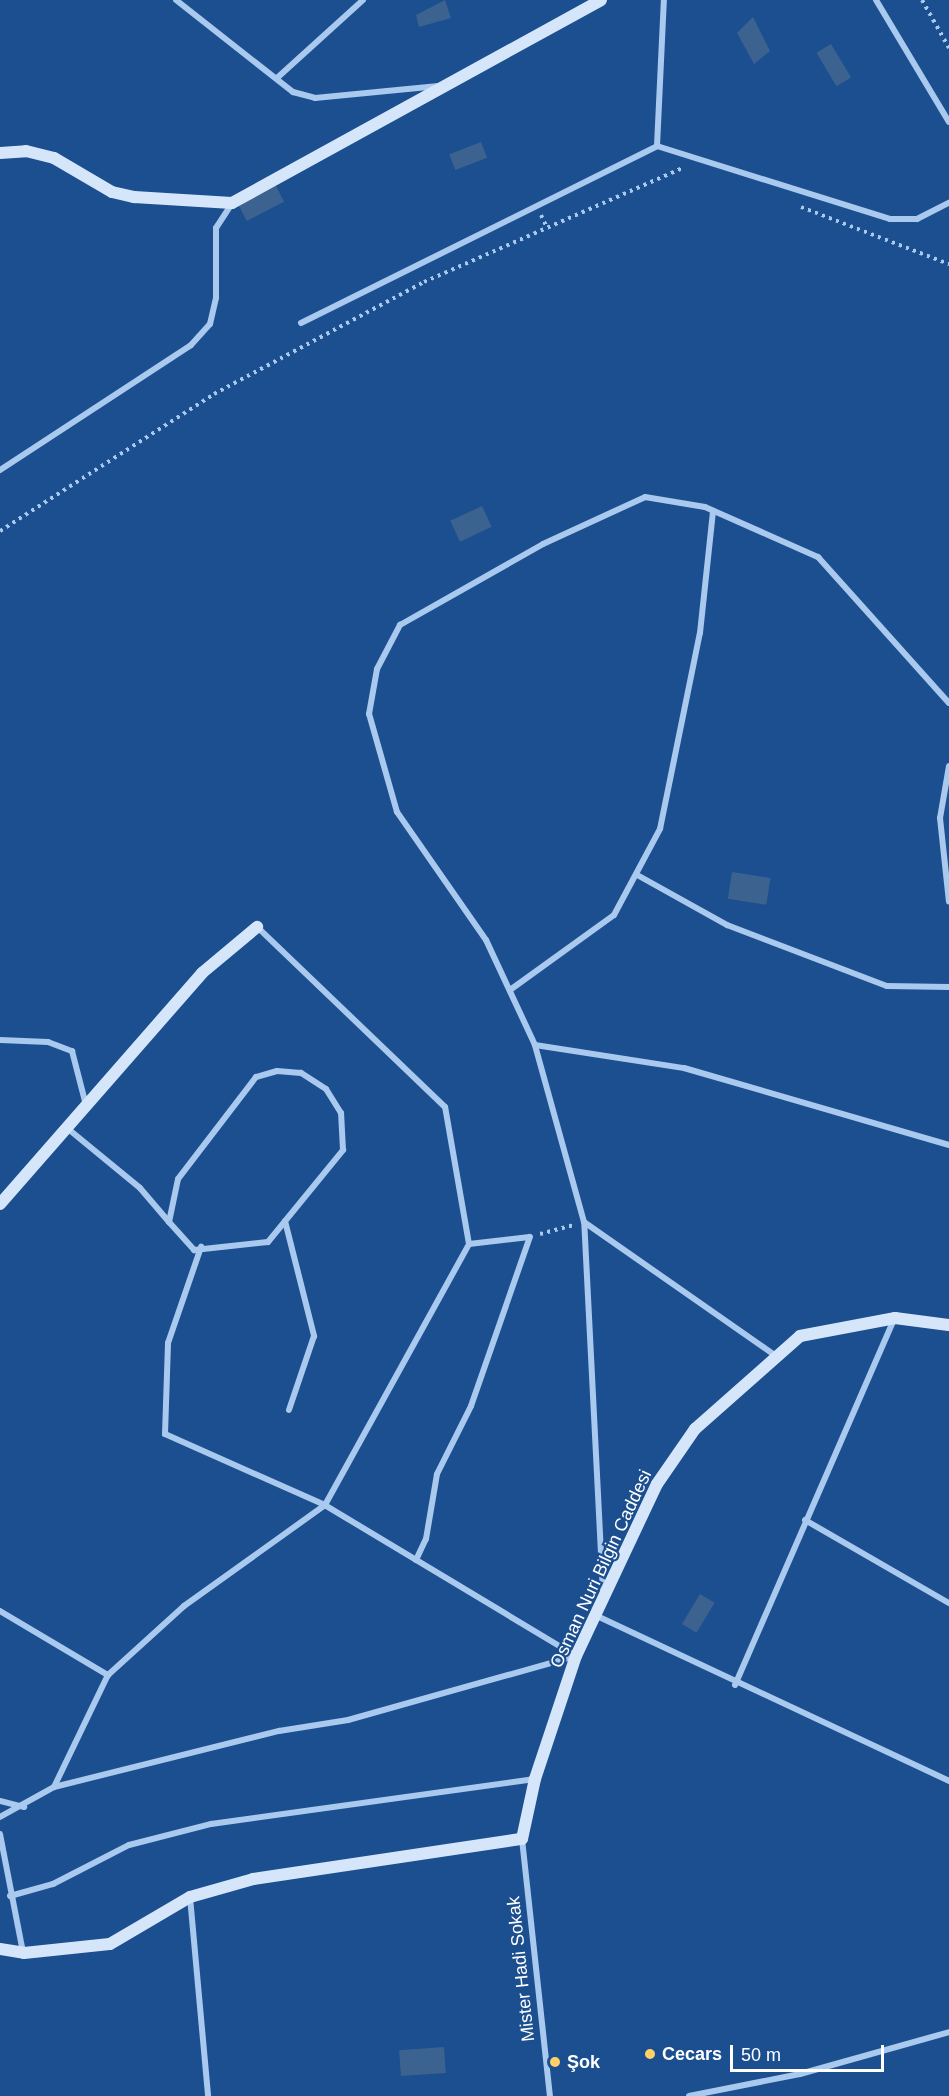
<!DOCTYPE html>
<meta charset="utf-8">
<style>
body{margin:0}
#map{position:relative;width:949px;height:2096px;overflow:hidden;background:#1b4f8f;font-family:Helvetica,sans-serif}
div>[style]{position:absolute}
.water>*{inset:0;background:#3c6290;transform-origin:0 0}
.path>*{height:4px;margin-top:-2px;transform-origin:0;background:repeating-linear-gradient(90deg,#a9c9ee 0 3px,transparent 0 7.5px)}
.street>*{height:6px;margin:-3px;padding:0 3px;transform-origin:3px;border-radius:3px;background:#a9c9ee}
.secondary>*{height:12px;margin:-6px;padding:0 6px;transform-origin:6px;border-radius:6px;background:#d6e6fa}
.dots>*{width:16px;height:16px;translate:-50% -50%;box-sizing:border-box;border:3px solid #1b4f8f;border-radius:50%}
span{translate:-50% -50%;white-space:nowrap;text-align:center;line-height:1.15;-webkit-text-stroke:4.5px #1b4f8f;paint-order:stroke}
.street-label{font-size:18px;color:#fff}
.poi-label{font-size:18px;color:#fff;font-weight:700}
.left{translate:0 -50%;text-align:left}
.scale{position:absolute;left:730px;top:2045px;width:154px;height:27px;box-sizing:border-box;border:3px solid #fff;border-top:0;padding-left:8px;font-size:18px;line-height:21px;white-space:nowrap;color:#fff;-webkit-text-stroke:4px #1b4f8f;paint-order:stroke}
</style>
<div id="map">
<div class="water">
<div style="clip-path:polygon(445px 0,451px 18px,419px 27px,416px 15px)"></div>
<div style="clip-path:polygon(753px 17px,770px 51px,754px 64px,737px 33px)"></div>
<div style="left:831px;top:44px;width:39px;height:17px;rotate:59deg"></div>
<div style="left:481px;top:142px;width:17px;height:34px;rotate:69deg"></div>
<div style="left:275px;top:184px;width:20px;height:42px;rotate:63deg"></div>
<div style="left:482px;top:506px;width:23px;height:35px;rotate:65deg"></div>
<div style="left:732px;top:872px;width:39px;height:27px;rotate:9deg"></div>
<div style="left:700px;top:1594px;width:17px;height:35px;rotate:31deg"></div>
<div style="left:444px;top:2047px;width:26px;height:45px;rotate:86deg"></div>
</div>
<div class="path">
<div style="left:922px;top:0;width:55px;rotate:60.6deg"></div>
<div style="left:801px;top:207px;width:159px;rotate:21.1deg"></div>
<div style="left:541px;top:215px;width:14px;rotate:65deg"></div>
<div style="left:0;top:531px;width:254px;rotate:-32.6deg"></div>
<div style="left:214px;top:394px;width:238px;rotate:-28.1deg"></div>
<div style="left:424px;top:282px;width:283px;rotate:-23.8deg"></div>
<div style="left:540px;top:1234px;width:34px;rotate:-15deg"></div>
</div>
<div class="street">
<div style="left:176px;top:0;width:149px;rotate:38.2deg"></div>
<div style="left:293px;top:92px;width:23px;rotate:15deg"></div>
<div style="left:315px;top:98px;width:124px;rotate:-5.6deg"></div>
<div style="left:876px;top:0;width:142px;rotate:59.1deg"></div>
<div style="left:277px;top:78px;width:116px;rotate:-42.2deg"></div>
<div style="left:657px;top:146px;width:244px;rotate:17.4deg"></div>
<div style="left:890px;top:219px;width:27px"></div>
<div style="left:917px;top:219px;width:36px;rotate:-27deg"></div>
<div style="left:301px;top:323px;width:398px;rotate:-26.4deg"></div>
<div style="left:657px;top:146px;width:146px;rotate:-87.3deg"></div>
<div style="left:0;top:470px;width:228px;rotate:-33.2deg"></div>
<div style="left:191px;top:345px;width:28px;rotate:-48deg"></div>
<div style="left:210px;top:324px;width:27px;rotate:-77deg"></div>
<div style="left:216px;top:298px;width:70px;rotate:-90deg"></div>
<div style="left:216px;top:228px;width:30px;rotate:-57deg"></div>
<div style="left:949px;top:766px;width:53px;rotate:99.8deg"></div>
<div style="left:940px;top:818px;width:84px;rotate:83.9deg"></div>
<div style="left:639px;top:876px;width:101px;rotate:29.1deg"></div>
<div style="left:727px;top:925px;width:171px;rotate:20.9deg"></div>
<div style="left:887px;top:986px;width:62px;rotate:0.9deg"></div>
<div style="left:510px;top:990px;width:128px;rotate:-35.8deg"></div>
<div style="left:614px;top:915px;width:98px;rotate:-61.9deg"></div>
<div style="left:660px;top:829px;width:200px;rotate:-78.5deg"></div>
<div style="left:700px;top:633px;width:123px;rotate:-83.9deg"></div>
<div style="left:0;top:1040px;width:48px;rotate:2.4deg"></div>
<div style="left:48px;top:1042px;width:26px;rotate:21deg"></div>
<div style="left:72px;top:1051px;width:56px;rotate:75.5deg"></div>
<div style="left:535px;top:1045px;width:151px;rotate:8.8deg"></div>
<div style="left:684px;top:1068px;width:276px;rotate:16.2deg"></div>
<div style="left:67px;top:1128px;width:94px;rotate:39.4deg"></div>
<div style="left:140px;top:1188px;width:45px;rotate:49.5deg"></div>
<div style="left:169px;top:1222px;width:38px;rotate:48deg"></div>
<div style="left:194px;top:1250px;width:74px;rotate:-6.2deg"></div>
<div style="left:268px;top:1242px;width:119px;rotate:-50.8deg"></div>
<div style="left:343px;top:1150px;width:37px;rotate:-93deg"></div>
<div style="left:341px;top:1113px;width:28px;rotate:-122deg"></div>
<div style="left:326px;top:1089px;width:30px;rotate:-147deg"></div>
<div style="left:301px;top:1073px;width:24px;rotate:-175deg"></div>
<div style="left:277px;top:1071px;width:22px;rotate:164deg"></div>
<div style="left:256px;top:1077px;width:128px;rotate:127.4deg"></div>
<div style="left:178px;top:1179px;width:44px;rotate:101.8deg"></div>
<div style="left:285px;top:1221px;width:119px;rotate:75.8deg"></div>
<div style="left:314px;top:1336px;width:78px;rotate:108.7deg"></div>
<div style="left:584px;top:1222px;width:231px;rotate:34.9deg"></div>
<div style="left:469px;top:1244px;width:61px;rotate:-6.5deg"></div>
<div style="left:805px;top:1520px;width:166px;rotate:30deg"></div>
<div style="left:416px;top:1560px;width:23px;rotate:-65deg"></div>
<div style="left:426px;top:1539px;width:66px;rotate:-80.4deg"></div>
<div style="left:437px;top:1474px;width:76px;rotate:-63.4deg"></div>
<div style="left:471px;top:1406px;width:179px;rotate:-70.8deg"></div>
<div style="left:603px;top:1593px;width:371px;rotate:-92.9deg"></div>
<div style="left:584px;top:1222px;width:184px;rotate:-105.5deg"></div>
<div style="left:535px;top:1045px;width:116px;rotate:-115deg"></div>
<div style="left:486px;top:940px;width:156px;rotate:-124.8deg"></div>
<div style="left:397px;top:812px;width:102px;rotate:-105.9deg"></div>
<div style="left:369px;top:714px;width:46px;rotate:-79.9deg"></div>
<div style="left:377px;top:669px;width:50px;rotate:-62.4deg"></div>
<div style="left:400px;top:625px;width:164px;rotate:-29.5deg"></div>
<div style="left:543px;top:544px;width:112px;rotate:-24.7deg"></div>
<div style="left:645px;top:497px;width:61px;rotate:9.5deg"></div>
<div style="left:705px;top:507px;width:124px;rotate:23.9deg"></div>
<div style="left:818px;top:557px;width:196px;rotate:48.1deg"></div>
<div style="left:0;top:1611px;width:126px;rotate:30.7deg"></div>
<div style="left:597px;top:1616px;width:389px;rotate:25.1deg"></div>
<div style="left:735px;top:1685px;width:398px;rotate:-66.5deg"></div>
<div style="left:54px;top:1787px;width:124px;rotate:-64.3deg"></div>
<div style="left:108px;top:1675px;width:103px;rotate:-42.2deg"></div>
<div style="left:184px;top:1606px;width:173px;rotate:-35.6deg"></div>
<div style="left:325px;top:1505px;width:298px;rotate:-61.1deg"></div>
<div style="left:469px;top:1244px;width:139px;rotate:-99.9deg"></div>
<div style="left:445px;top:1107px;width:260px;rotate:-136.2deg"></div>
<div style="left:0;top:1801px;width:25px;rotate:14deg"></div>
<div style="left:0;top:1817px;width:62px;rotate:-29.1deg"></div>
<div style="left:54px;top:1787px;width:232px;rotate:-14deg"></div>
<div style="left:279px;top:1731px;width:70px;rotate:-9.1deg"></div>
<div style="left:348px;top:1720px;width:237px;rotate:-15.7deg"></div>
<div style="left:576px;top:1656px;width:293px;rotate:-149deg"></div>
<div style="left:325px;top:1505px;width:175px;rotate:-156.1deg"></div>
<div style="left:165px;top:1434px;width:91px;rotate:-88.1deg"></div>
<div style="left:168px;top:1343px;width:102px;rotate:-71deg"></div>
<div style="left:0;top:1834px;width:120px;rotate:79deg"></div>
<div style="left:522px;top:1839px;width:259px;rotate:83.8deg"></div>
<div style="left:10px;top:1896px;width:45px;rotate:-15.6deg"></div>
<div style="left:53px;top:1884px;width:85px;rotate:-27.2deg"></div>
<div style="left:129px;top:1845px;width:85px;rotate:-14.4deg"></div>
<div style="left:211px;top:1824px;width:327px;rotate:-7.9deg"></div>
<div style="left:190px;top:1897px;width:200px;rotate:84.8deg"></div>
<div style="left:689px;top:2096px;width:113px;rotate:-11.2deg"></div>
<div style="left:800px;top:2074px;width:155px;rotate:-15.7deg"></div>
</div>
<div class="secondary">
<div style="left:0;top:153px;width:26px;rotate:-4deg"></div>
<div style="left:26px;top:151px;width:29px;rotate:14deg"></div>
<div style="left:54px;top:158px;width:67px;rotate:30.4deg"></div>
<div style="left:112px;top:192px;width:23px;rotate:13deg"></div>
<div style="left:134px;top:197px;width:98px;rotate:3.5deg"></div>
<div style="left:232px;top:203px;width:421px;rotate:-28.8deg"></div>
<div style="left:0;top:1204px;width:307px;rotate:-48.8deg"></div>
<div style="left:202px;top:973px;width:72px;rotate:-39.9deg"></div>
<div style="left:0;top:1949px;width:24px;rotate:9deg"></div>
<div style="left:24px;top:1953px;width:86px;rotate:-6deg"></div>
<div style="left:110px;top:1944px;width:93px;rotate:-30.4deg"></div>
<div style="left:190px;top:1897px;width:66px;rotate:-15.9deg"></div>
<div style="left:253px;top:1879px;width:272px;rotate:-8.5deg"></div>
<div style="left:522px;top:1839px;width:61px;rotate:-77.8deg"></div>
<div style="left:535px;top:1779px;width:130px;rotate:-71.6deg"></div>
<div style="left:576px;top:1656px;width:190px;rotate:-64.8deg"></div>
<div style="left:657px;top:1484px;width:67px;rotate:-55.4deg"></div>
<div style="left:695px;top:1429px;width:140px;rotate:-41.5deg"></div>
<div style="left:800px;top:1336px;width:97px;rotate:-10.7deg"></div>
<div style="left:895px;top:1318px;width:54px;rotate:7.4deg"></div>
</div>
<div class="dots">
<div style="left:650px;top:2054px;background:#ffd166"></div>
<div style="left:555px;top:2062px;background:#ffd166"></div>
</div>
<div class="street-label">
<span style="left:601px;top:1569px;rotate:-65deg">Osman Nuri Bilgin Caddesi</span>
<span style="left:521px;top:1969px;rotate:-96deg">Mister Hadi Sokak</span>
</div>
<div class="poi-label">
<span class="left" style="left:662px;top:2054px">Cecars</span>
<span class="left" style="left:567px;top:2062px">Şok</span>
</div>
<div class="scale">50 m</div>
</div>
